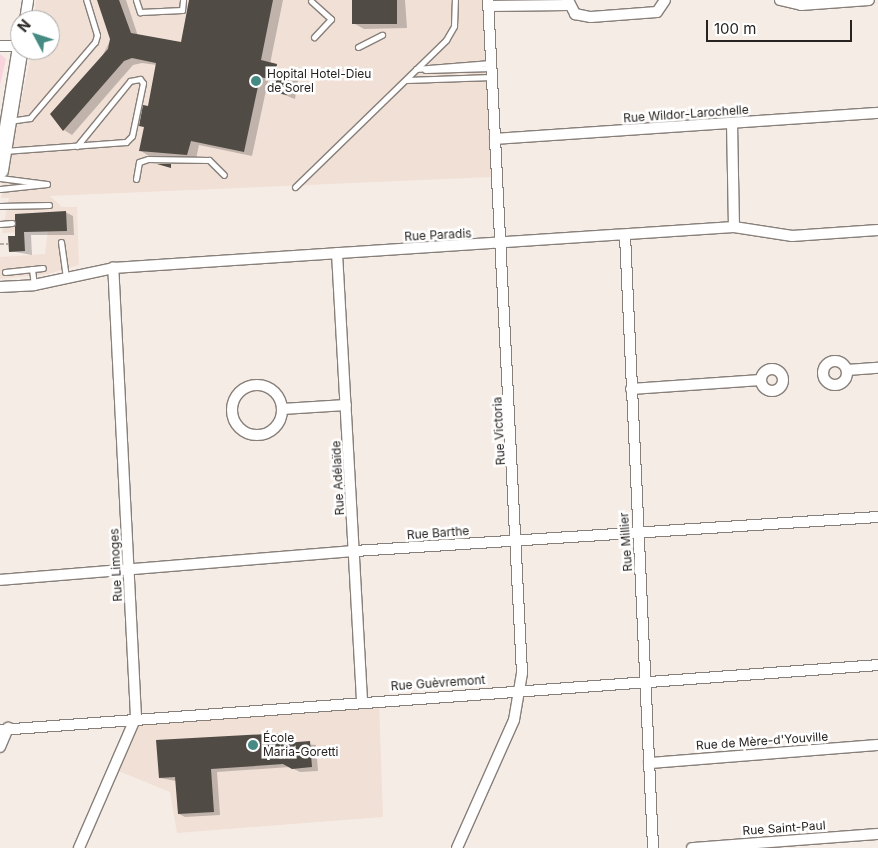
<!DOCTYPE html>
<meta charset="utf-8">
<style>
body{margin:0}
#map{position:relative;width:878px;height:848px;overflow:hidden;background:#f6ece6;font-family:Inter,sans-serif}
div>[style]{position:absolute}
.built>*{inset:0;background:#f1e0d6}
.green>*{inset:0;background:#f9d4dd}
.shadow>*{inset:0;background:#0003}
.building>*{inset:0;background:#504b44;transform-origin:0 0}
.path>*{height:2px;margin-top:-1px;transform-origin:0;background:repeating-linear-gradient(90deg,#b5ada8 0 4px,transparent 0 6.5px)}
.roads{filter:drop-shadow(1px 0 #877f79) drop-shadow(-1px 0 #877f79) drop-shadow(0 1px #877f79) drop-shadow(0 -1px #877f79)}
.lane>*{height:5px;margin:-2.5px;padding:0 2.5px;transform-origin:2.5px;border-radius:2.5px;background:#fff}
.street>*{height:10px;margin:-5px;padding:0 5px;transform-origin:5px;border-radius:5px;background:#fff}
.street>.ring{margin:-5px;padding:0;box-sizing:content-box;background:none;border:10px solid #fff;border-radius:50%}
.secondary>*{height:15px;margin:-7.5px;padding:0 7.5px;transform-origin:7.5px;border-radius:7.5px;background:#fff}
.dots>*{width:14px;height:14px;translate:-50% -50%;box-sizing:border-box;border:2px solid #fff;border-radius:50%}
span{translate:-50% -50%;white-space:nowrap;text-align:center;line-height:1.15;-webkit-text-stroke:5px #fff;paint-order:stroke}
.poi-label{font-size:12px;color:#272321}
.left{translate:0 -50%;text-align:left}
.street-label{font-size:12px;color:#272321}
.north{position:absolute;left:10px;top:10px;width:50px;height:50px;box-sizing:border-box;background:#fff;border:1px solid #a9a7a6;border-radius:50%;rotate:310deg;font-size:14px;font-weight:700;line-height:20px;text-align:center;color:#272321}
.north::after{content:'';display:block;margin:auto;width:18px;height:22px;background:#458b84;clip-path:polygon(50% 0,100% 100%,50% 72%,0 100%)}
.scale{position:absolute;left:706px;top:20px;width:146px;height:22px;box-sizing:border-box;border:2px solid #272321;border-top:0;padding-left:6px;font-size:15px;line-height:18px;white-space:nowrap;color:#272321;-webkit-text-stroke:4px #fff;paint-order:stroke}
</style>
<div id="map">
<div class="built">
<div style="clip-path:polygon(36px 0,482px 0,492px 177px,50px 196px,62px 207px,77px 207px,79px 265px,48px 274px,0 279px,0 257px,45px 254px,48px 231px,2px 233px,9px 198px,1px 198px,32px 50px,50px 50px,50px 20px,34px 20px)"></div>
<div style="clip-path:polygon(379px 702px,383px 817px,177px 833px,170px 792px,116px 770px,136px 719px)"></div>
</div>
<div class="green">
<div style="clip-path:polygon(0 54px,6px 59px,0 85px)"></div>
</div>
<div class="shadow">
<div style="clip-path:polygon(98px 0,126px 0,138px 36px,182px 44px,190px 0,283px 0,270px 64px,298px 81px,295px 99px,274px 91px,275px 82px,268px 81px,252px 156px,199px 145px,196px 159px,149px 156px,141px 151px,145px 128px,140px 125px,149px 108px,157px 65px,142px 63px,133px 65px,72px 135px,64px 130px,111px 39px)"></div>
<div style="clip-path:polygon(354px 0,405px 0,407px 28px,364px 29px,355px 24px)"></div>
<div style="clip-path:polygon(65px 212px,73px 216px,74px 235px,31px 235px,32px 255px,10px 251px,17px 237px,16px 215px)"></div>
<div style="clip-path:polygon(evenodd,284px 734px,290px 743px,316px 745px,318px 771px,300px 772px,290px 767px,217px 772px,220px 815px,185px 817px,179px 814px,176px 781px,160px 778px,284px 734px,283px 736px,285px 736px,286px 749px,283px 736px)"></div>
</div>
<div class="building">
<div style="clip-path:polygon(97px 0,119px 0,131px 33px,181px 42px,189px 0,273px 0,261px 60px,277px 64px,276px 72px,290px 75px,287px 95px,272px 92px,274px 80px,260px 77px,244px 152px,191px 141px,187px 155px,139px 151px,144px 127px,139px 126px,143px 105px,148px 106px,156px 63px,132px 58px,124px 61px,63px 131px,50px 114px,108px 49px,110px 39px)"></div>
<div style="left:352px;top:0;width:45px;height:24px"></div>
<div style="clip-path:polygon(157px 164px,171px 164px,171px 168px)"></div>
<div style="clip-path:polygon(66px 211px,67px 231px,24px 232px,25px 251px,9px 252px,8px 236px,15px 236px,15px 214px)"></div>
<div style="clip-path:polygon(284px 733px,285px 743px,310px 741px,312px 767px,292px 769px,283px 764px,211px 769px,214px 812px,178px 814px,175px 777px,159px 778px,156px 740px)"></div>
</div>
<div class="path">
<div style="left:0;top:244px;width:8px"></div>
</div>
<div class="roads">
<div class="lane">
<div style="left:136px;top:0;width:13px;rotate:72deg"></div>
<div style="left:140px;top:12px;width:42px;rotate:-2.7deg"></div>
<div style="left:182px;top:10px;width:10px;rotate:-84deg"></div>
<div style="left:311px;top:1px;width:27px;rotate:42deg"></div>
<div style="left:331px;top:19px;width:25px;rotate:133deg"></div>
<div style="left:358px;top:47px;width:27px;rotate:-27deg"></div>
<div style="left:416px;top:69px;width:75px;rotate:-4.6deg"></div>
<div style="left:425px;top:70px;width:66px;rotate:-1.7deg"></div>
<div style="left:406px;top:80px;width:86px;rotate:-2deg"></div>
<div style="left:9px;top:121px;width:21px;rotate:-8deg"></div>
<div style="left:30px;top:118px;width:100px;rotate:-49.5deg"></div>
<div style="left:95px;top:42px;width:7px;rotate:-74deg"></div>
<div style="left:97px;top:35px;width:37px;rotate:-107deg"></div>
<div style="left:4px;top:151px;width:122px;rotate:-4.2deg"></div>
<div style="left:126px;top:142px;width:8px;rotate:-45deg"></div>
<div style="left:132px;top:136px;width:54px;rotate:-78.3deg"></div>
<div style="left:143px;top:83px;width:5px;rotate:-127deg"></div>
<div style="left:140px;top:79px;width:10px;rotate:169deg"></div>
<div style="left:130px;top:81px;width:84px;rotate:129.2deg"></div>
<div style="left:0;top:178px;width:47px;rotate:7.3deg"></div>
<div style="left:47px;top:184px;width:47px;rotate:173.9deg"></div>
<div style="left:136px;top:179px;width:17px;rotate:-80deg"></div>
<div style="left:139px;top:162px;width:9px;rotate:-18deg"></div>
<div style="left:148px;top:159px;width:61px;rotate:0.9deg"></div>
<div style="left:209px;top:160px;width:21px;rotate:45deg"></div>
<div style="left:295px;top:187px;width:211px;rotate:-44.2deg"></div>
<div style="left:446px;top:40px;width:16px;rotate:-60deg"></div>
<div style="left:454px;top:26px;width:26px;rotate:-88deg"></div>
<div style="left:0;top:206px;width:49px;rotate:-1.2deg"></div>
<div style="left:0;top:224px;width:12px;rotate:-5deg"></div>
<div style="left:61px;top:242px;width:36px;rotate:82deg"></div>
<div style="left:32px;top:269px;width:16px;rotate:83deg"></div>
<div style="left:5px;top:272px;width:38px;rotate:-6deg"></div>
</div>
<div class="street">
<div style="left:568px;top:0;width:16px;rotate:63deg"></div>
<div style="left:575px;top:14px;width:16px;rotate:11deg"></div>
<div style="left:591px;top:17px;width:66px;rotate:-4.3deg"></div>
<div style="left:657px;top:12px;width:14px;rotate:-56deg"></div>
<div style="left:780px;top:0;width:22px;rotate:13deg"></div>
<div style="left:801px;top:5px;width:68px;rotate:-4.2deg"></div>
<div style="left:489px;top:6px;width:79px;rotate:-0.7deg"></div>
<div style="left:25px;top:20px;width:20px;rotate:-81deg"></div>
<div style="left:0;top:46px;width:20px"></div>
<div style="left:732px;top:123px;width:104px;rotate:88.9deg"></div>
<div style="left:495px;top:139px;width:384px;rotate:-3.9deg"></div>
<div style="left:625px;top:235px;width:614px;rotate:87.38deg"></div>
<div style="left:337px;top:253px;width:449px;rotate:86.8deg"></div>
<div style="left:0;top:287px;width:34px;rotate:-3deg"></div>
<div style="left:34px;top:285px;width:81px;rotate:-12.1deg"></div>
<div style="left:113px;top:268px;width:622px;rotate:-3.78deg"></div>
<div style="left:734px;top:227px;width:59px;rotate:8.8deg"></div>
<div style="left:792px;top:236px;width:86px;rotate:-4deg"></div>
<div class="ring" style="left:823px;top:361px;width:14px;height:14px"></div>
<div class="ring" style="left:761px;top:369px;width:12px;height:12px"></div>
<div style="left:847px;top:370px;width:31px;rotate:-4deg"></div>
<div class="ring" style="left:232px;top:385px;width:40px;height:40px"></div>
<div style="left:631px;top:389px;width:130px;rotate:-4deg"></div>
<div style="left:282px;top:409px;width:64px;rotate:-3.6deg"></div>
<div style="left:0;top:580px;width:356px;rotate:-4.7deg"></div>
<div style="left:355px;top:551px;width:524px;rotate:-3.72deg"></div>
<div style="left:0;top:730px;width:880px;rotate:-4.23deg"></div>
<div style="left:0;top:747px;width:21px;rotate:-67deg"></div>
<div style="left:649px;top:763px;width:230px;rotate:-4.5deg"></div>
<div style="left:79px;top:848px;width:143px;rotate:-66.5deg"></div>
<div style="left:136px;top:717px;width:450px;rotate:-92.9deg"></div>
<div style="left:457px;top:848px;width:140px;rotate:-66deg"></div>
<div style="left:514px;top:720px;width:48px;rotate:-80.3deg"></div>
<div style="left:522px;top:673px;width:674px;rotate:-92.89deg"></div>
<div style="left:692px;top:848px;width:187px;rotate:-4.3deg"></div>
</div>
<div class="secondary">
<div style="left:0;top:170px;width:126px;rotate:-80.8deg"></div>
</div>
</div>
<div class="dots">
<div style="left:256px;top:81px;background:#458b84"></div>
<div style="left:253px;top:745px;background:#458b84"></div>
</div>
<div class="poi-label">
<span class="left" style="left:267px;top:81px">Hopital Hotel-Dieu<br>de Sorel</span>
<span class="left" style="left:263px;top:745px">École<br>Maria-Goretti</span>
</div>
<div class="street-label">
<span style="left:686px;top:114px;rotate:-4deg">Rue Wildor-Larochelle</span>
<span style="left:438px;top:235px;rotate:-3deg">Rue Paradis</span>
<span style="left:499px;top:431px;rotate:-93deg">Rue Victoria</span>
<span style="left:338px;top:478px;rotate:-93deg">Rue Adélaïde</span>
<span style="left:438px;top:533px;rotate:-4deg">Rue Barthe</span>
<span style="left:626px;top:542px;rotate:-94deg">Rue Millier</span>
<span style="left:116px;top:565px;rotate:-93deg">Rue Limoges</span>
<span style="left:438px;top:683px;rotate:-4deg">Rue Guèvremont</span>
<span style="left:762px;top:741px;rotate:-4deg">Rue de Mère-d'Youville</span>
<span style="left:784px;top:828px;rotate:-4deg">Rue Saint-Paul</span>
</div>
<div class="north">N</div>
<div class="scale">100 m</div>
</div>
